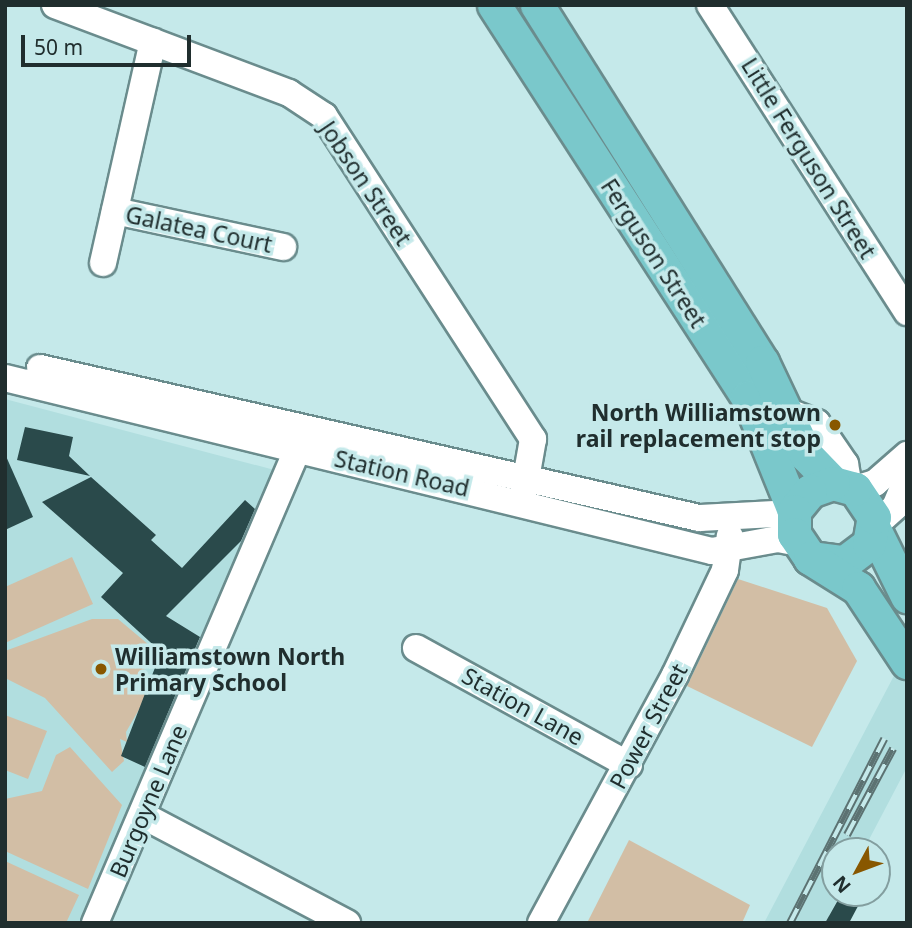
<!DOCTYPE html>
<style>
body{margin:0}
#map{position:relative;width:912px;height:928px;overflow:hidden;background:#c5e9ea;font-family:"Noto Sans",sans-serif}
div>[style]{position:absolute}
.built>*{inset:0;background:#b1dedf}
.green>*{inset:0;background:#d2bea5}
.building>*{inset:0;background:#2a4a4b}
.roads{filter:drop-shadow(2px 0 #6a8c8d) drop-shadow(-2px 0 #6a8c8d) drop-shadow(0 2px #6a8c8d) drop-shadow(0 -2px #6a8c8d)}
.minor>*{height:26px;margin:-13px;padding:0 13px;transform-origin:13px;border-radius:13px;background:#fff}
.major>*{height:33px;margin:-16.5px;padding:0 16.5px;transform-origin:16.5px;border-radius:16.5px;background:#7ac8cb}
.rail>*{height:8px;margin-top:-4px;transform-origin:0;background:repeating-linear-gradient(90deg,#c5e9ea 0 16px,#5c7272 0 32px);box-sizing:border-box;border-block:2px solid #5c7272}
.dots>*{width:19px;height:19px;translate:-50% -50%;box-sizing:border-box;border:4px solid #c5e9ea;border-radius:50%}
span{translate:-50% -50%;white-space:nowrap;text-align:center;line-height:1.15;-webkit-text-stroke:7px #c5e9ea;paint-order:stroke}
.street-label{font-size:23px;color:#202e2e}
.poi-label{font-size:23px;color:#202e2e;font-weight:700}
.right{translate:-100% -50%;text-align:right}
.left{translate:0 -50%;text-align:left}
.frame{position:absolute;inset:0;border:7px solid #202e2e;pointer-events:none}
.north{position:absolute;left:821px;top:837px;width:70px;height:70px;box-sizing:border-box;background:#c5e9ea;border:2px solid #839e9f;border-radius:50%;rotate:229deg;font-size:19px;font-weight:700;line-height:28px;text-align:center;color:#202e2e}
.north::after{content:'';display:block;margin:auto;width:24px;height:32px;background:#885700;clip-path:polygon(50% 0,100% 100%,50% 72%,0 100%)}
.scale{position:absolute;left:21px;top:35px;width:170px;height:32px;box-sizing:border-box;border:4px solid #202e2e;border-top:0;padding-left:9px;font-size:21px;line-height:24px;white-space:nowrap;color:#202e2e;-webkit-text-stroke:5px #c5e9ea;paint-order:stroke}
</style>
<div id="map">
<div class="built">
<div style="clip-path:polygon(5px 399px,282px 472px,88px 923px,5px 923px)"></div>
<div style="clip-path:polygon(907px 651px,905px 771px,863px 851px,835px 851px,835px 893px,841px 893px,825px 923px,764px 923px)"></div>
</div>
<div class="green">
<div style="clip-path:polygon(72px 557px,93px 604px,5px 643px,5px 587px)"></div>
<div style="clip-path:polygon(738px 579px,827px 608px,857px 661px,812px 747px,687px 686px)"></div>
<div style="clip-path:polygon(92px 619px,118px 619px,155px 650px,144px 670px,152px 687px,126px 732px,127px 742px,120px 739px,124px 761px,112px 772px,45px 698px,5px 678px,5px 651px)"></div>
<div style="clip-path:polygon(5px 715px,47px 731px,28px 779px,5px 770px)"></div>
<div style="clip-path:polygon(70px 747px,122px 805px,88px 889px,5px 851px,5px 799px,42px 791px,56px 755px)"></div>
<div style="clip-path:polygon(629px 840px,750px 905px,742px 923px,587px 923px)"></div>
<div style="clip-path:polygon(5px 861px,79px 895px,66px 923px,5px 923px)"></div>
</div>
<div class="building">
<div style="clip-path:polygon(25px 427px,73px 437px,69px 456px,90px 476px,17px 460px)"></div>
<div style="clip-path:polygon(5px 454px,33px 517px,5px 530px)"></div>
<div style="clip-path:polygon(91px 477px,156px 535px,151px 540px,182px 568px,245px 500px,255px 509px,241px 541px,166px 616px,200px 637px,145px 767px,121px 756px,161px 652px,101px 597px,123px 573px,42px 502px)"></div>
<div style="clip-path:polygon(842px 893px,865px 893px,849px 923px,825px 923px)"></div>
</div>
<div class="roads">
<div class="minor">
<div style="left:55px;top:5px;width:250px;rotate:20.6deg"></div>
<div style="left:289px;top:93px;width:42px;rotate:33.3deg"></div>
<div style="left:324px;top:116px;width:385px;rotate:57.1deg"></div>
<div style="left:533px;top:439px;width:52px;rotate:100deg"></div>
<div style="left:710px;top:5px;width:365px;rotate:57.3deg"></div>
<div style="left:115px;top:211px;width:172px;rotate:12.1deg"></div>
<div style="left:103px;top:263px;width:227px;rotate:-77.3deg"></div>
<div style="left:40px;top:368px;width:676px;rotate:12.82deg"></div>
<div style="left:699px;top:518px;width:95px;rotate:-3deg"></div>
<div style="left:5px;top:378px;width:728px;rotate:13.75deg"></div>
<div style="left:712px;top:551px;width:67px;rotate:-10.3deg"></div>
<div style="left:778px;top:539px;width:20px;rotate:11deg"></div>
<div style="left:786px;top:411px;width:33px;rotate:21deg"></div>
<div style="left:817px;top:423px;width:50px;rotate:55.7deg"></div>
<div style="left:845px;top:464px;width:22px;rotate:80deg"></div>
<div style="left:855px;top:489px;width:21px;rotate:-17deg"></div>
<div style="left:875px;top:483px;width:43px;rotate:-41.2deg"></div>
<div style="left:874px;top:526px;width:28px;rotate:-42deg"></div>
<div style="left:895px;top:507px;width:30px;rotate:-67deg"></div>
<div style="left:416px;top:648px;width:243px;rotate:28.8deg"></div>
<div style="left:142px;top:815px;width:232px;rotate:27.8deg"></div>
<div style="left:95px;top:923px;width:532px;rotate:-66.86deg"></div>
<div style="left:541px;top:923px;width:282px;rotate:-61.6deg"></div>
<div style="left:675px;top:675px;width:116px;rotate:-64.5deg"></div>
<div style="left:725px;top:570px;width:34px;rotate:-82deg"></div>
</div>
<div class="major">
<div style="left:494px;top:5px;width:467px;rotate:57.1deg"></div>
<div style="left:748px;top:397px;width:123px;rotate:68deg"></div>
<div style="left:537px;top:5px;width:422px;rotate:57.8deg"></div>
<div style="left:762px;top:362px;width:103px;rotate:64.7deg"></div>
<div style="left:806px;top:455px;width:39px;rotate:46deg"></div>
<div style="left:874px;top:529px;width:75px;rotate:63.8deg"></div>
<div style="left:810px;top:558px;width:35px;rotate:7deg"></div>
<div style="left:845px;top:562px;width:30px;rotate:-37deg"></div>
<div style="left:869px;top:544px;width:27px;rotate:-80deg"></div>
<div style="left:874px;top:517px;width:34px;rotate:-124deg"></div>
<div style="left:855px;top:489px;width:23px;rotate:-165deg"></div>
<div style="left:833px;top:483px;width:24px;rotate:161deg"></div>
<div style="left:810px;top:491px;width:26px;rotate:129deg"></div>
<div style="left:794px;top:511px;width:23px;rotate:90deg"></div>
<div style="left:794px;top:534px;width:29px;rotate:56deg"></div>
<div style="left:810px;top:558px;width:57px;rotate:32deg"></div>
<div style="left:858px;top:588px;width:89px;rotate:56.5deg"></div>
</div>
</div>
<div class="rail">
<div style="left:847px;top:835px;width:98px;rotate:-61.9deg"></div>
<div style="left:790px;top:923px;width:207px;rotate:-62.9deg"></div>
</div>
<div class="dots">
<div style="left:835px;top:425px;background:#885700"></div>
<div style="left:101px;top:669px;background:#885700"></div>
</div>
<div class="street-label">
<span style="left:809px;top:158px;rotate:58deg">Little Ferguson Street</span>
<span style="left:366px;top:183px;rotate:56deg">Jobson Street</span>
<span style="left:199px;top:229px;rotate:12deg">Galatea Court</span>
<span style="left:654px;top:253px;rotate:57deg">Ferguson Street</span>
<span style="left:402px;top:473px;rotate:13deg">Station Road</span>
<span style="left:523px;top:706px;rotate:29deg">Station Lane</span>
<span style="left:648px;top:726px;rotate:-62deg">Power Street</span>
<span style="left:148px;top:801px;rotate:-67deg">Burgoyne Lane</span>
</div>
<div class="poi-label">
<span class="right" style="left:821px;top:425px">North Williamstown<br>rail replacement stop</span>
<span class="left" style="left:115px;top:669px">Williamstown North<br>Primary School</span>
</div>
<div class="frame"></div>
<div class="north">N</div>
<div class="scale">50 m</div>
</div>
